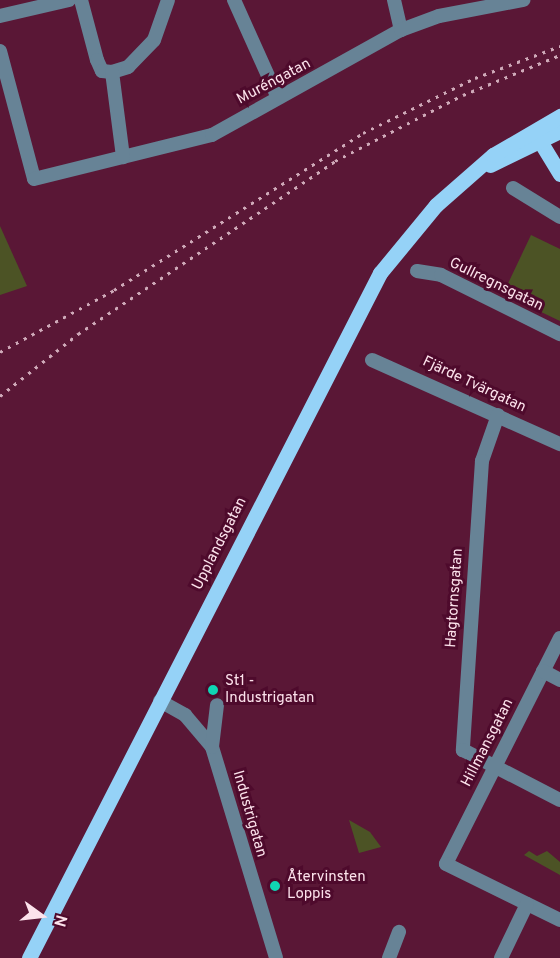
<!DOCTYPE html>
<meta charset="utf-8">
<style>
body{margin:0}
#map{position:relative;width:560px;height:958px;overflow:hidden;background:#5a1736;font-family:Overpass,sans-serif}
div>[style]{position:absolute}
.green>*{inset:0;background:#4c5325}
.minor>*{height:14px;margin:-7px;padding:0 7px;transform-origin:7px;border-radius:7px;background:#678396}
.major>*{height:15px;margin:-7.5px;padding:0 7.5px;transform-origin:7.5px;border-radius:7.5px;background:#95d2f7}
.rail>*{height:3px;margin-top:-1.5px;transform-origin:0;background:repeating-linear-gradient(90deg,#cfaab9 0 3px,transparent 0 9px)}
.dots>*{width:16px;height:16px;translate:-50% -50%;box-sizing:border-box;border:3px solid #4e0a2c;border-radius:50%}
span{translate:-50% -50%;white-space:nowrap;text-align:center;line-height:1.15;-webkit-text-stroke:6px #4e0a2c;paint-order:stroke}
.street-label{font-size:15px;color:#fce2eb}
.poi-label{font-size:15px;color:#fce2eb}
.left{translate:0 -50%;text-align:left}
.north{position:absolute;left:12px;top:886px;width:60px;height:60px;-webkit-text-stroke:4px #4e0a2c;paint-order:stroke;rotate:105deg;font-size:16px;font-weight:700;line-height:24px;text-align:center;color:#fce2eb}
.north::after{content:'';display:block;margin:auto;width:21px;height:27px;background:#fce2eb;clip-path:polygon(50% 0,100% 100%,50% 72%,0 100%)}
</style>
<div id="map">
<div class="green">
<div style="clip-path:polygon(0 226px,27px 286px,0 295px)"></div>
<div style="clip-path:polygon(531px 235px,560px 249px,560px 321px,503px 294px)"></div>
<div style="clip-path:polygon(349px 820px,370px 832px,381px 847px,359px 853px)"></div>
<div style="clip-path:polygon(529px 851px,537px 856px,547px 851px,560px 862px,560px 875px,524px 855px)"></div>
</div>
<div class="minor">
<div style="left:81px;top:0;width:62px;rotate:75.1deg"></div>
<div style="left:97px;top:60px;width:12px;rotate:66deg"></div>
<div style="left:102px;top:71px;width:10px;rotate:6deg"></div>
<div style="left:112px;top:72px;width:17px;rotate:-17deg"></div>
<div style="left:128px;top:67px;width:37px;rotate:-46deg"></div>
<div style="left:154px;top:40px;width:42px;rotate:-70.7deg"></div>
<div style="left:234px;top:0;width:107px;rotate:65.8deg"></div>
<div style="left:394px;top:0;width:31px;rotate:77deg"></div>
<div style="left:0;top:16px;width:71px;rotate:-13.1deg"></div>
<div style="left:0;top:51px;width:132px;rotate:75.1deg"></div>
<div style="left:34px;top:179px;width:183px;rotate:-13.9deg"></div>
<div style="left:212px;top:135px;width:216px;rotate:-29.1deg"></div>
<div style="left:401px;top:30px;width:40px;rotate:-20.2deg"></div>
<div style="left:439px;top:16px;width:86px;rotate:-10.8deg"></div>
<div style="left:112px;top:72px;width:86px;rotate:82.6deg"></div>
<div style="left:513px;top:188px;width:55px;rotate:31.7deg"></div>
<div style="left:417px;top:271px;width:24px;rotate:9deg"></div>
<div style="left:441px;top:275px;width:133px;rotate:26.4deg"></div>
<div style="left:372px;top:360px;width:206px;rotate:24.1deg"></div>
<div style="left:498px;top:415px;width:49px;rotate:109.2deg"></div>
<div style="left:482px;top:461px;width:290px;rotate:93.8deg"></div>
<div style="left:463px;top:750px;width:109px;rotate:27.3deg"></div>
<div style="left:560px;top:638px;width:253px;rotate:116.8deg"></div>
<div style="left:446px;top:864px;width:127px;rotate:26.2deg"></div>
<div style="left:543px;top:671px;width:19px;rotate:28deg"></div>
<div style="left:160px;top:701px;width:29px;rotate:29deg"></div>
<div style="left:185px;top:715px;width:42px;rotate:49.8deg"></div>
<div style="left:212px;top:747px;width:220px;rotate:73.1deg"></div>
<div style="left:212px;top:747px;width:42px;rotate:-83.2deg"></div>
<div style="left:389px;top:958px;width:28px;rotate:-69deg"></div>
<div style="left:501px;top:958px;width:60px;rotate:-64.3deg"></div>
</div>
<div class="major">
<div style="left:535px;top:133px;width:48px;rotate:58.6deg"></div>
<div style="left:490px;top:165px;width:78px;rotate:-25.9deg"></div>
<div style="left:29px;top:958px;width:770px;rotate:-62.87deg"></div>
<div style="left:380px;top:273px;width:88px;rotate:-50.5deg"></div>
<div style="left:436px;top:205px;width:76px;rotate:-41.3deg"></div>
<div style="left:493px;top:155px;width:78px;rotate:-30.2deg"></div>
</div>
<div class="rail">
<div style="left:0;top:352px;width:130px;rotate:-28.5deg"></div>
<div style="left:114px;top:290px;width:294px;rotate:-32.2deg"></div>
<div style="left:363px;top:133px;width:125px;rotate:-26.2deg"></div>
<div style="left:475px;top:78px;width:91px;rotate:-20.6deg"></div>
<div style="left:0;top:396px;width:100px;rotate:-38.5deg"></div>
<div style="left:78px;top:334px;width:310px;rotate:-33.9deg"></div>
<div style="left:335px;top:161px;width:144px;rotate:-27.3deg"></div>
<div style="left:463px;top:95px;width:105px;rotate:-22.4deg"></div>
</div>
<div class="dots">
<div style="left:213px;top:690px;background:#10d5b4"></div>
<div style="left:275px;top:886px;background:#10d5b4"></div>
</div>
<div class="street-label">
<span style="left:274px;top:82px;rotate:-28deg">Muréngatan</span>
<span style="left:496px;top:285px;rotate:26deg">Gullregnsgatan</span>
<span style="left:474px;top:385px;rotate:25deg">Fjärde Tvärgatan</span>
<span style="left:220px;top:544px;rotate:-63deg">Upplandsgatan</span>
<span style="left:455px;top:598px;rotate:-86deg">Hagtornsgatan</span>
<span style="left:488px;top:743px;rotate:-63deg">Hillmansgatan</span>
<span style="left:249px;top:814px;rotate:74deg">Industrigatan</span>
</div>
<div class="poi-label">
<span class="left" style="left:225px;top:690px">St1 -<br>Industrigatan</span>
<span class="left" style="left:287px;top:886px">Återvinsten<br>Loppis</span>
</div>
<div class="north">N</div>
</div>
